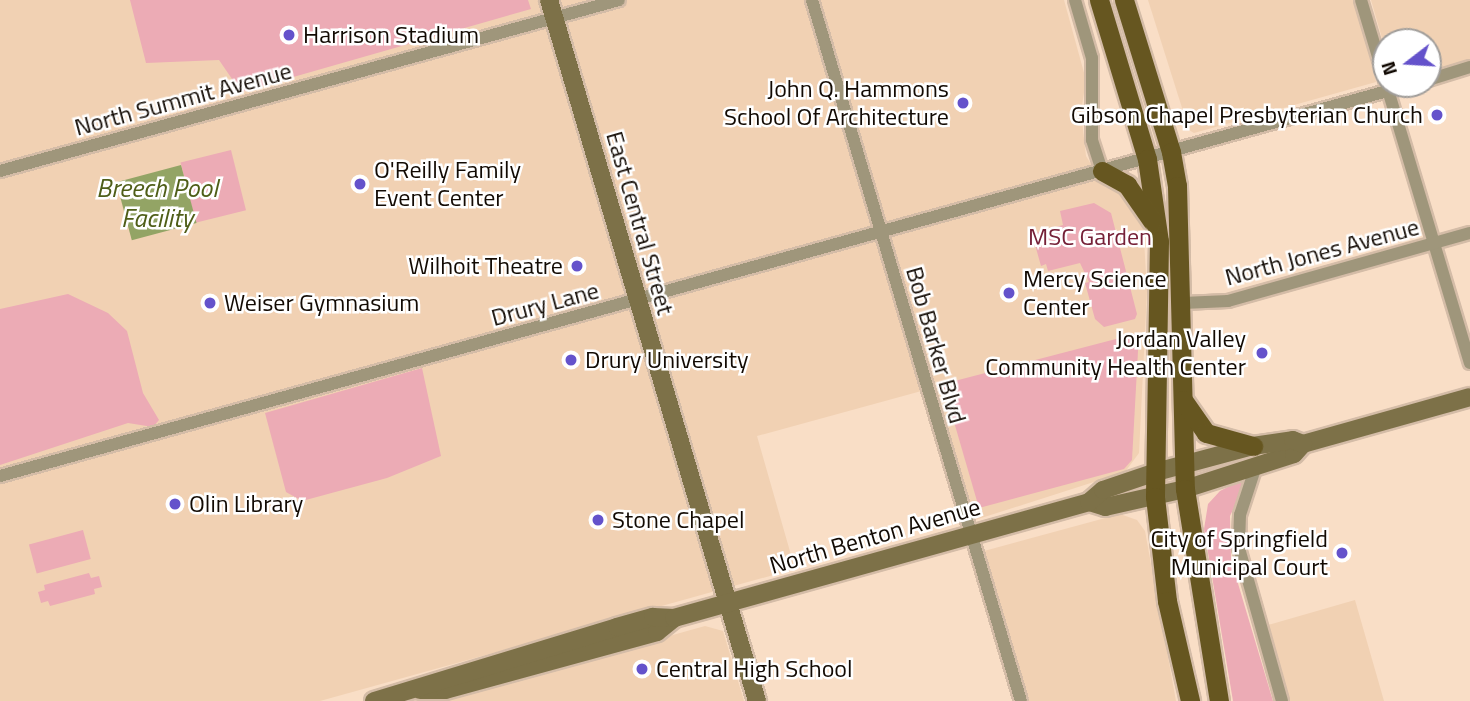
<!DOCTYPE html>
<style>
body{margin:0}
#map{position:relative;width:1470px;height:701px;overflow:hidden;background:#f9dec6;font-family:"Titillium Web",sans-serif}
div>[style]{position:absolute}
.built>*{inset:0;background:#f1d1b3}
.green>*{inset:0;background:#ecabb5;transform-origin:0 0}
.water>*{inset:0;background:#93a465;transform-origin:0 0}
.roads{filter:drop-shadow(2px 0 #d4bca7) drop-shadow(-2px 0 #d4bca7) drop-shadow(0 2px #d4bca7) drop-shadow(0 -2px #d4bca7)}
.street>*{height:12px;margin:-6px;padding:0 6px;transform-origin:6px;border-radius:6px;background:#9f967b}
.secondary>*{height:18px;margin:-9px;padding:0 9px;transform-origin:9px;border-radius:9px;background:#7d7148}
.primary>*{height:19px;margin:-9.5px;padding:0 9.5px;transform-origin:9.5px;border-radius:9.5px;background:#665620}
.dots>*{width:19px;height:19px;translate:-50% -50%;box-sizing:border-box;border:4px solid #fff;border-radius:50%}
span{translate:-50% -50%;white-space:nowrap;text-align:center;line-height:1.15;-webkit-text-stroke:5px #fff;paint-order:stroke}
.poi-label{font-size:24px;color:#120a03}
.left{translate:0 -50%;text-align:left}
.right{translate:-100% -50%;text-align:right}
.street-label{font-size:24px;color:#120a03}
.park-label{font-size:24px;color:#752037}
.water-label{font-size:26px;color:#4f5e18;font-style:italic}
.north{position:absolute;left:1372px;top:28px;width:70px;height:70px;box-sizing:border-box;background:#fff;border:2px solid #a09d9a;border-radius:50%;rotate:253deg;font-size:19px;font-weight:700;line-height:28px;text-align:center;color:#120a03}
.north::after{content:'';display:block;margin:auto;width:24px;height:32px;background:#6452cb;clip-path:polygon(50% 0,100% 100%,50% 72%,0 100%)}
</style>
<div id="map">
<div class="built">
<div style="clip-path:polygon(0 0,1064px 0,1086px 80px,1081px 112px,1086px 156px,1105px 187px,1124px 193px,1143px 223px,1147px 291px,1139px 453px,1125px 472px,975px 520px,936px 387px,757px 436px,795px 569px,320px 701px,0 701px)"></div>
<div style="clip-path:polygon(1148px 0,1355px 0,1376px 82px,1194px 133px,1189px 130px)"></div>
<div style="clip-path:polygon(1371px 0,1470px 0,1470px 60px,1428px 72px,1428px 42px,1386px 42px,1386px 52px)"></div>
<div style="clip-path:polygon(1120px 514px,1137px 520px,1145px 531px,1176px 701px,1029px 701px,984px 551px)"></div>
<div style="clip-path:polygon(1355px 600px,1384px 701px,1290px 701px,1268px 625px)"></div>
<div style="clip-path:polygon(705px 626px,723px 631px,744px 701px,436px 701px)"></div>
</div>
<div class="green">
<div style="clip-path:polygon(130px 0,528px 0,531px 9px,241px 92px,219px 60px,146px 63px)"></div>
<div style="left:231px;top:150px;width:62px;height:52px;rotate:76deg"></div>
<div style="clip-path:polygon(1094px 203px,1111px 213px,1137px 314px,1135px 319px,1104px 327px,1095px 319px,1085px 283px,1089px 282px,1080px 263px,1048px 271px,1046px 264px,1041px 266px,1032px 234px,1063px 225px,1060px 211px)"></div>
<div style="clip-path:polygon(68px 294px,108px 313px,127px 331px,143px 393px,159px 420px,153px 427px,128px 423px,0 465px,0 309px)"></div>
<div style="clip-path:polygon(1139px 333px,1132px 460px,1124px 469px,979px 508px,943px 384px)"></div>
<div style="clip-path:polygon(422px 368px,441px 456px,387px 478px,302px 501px,286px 492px,265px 413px)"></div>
<div style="clip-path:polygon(1241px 480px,1247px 480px,1230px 516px,1231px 560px,1273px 701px,1233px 701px,1204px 529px,1208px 504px,1220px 491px)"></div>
<div style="left:83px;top:530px;width:30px;height:56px;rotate:75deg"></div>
<div style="clip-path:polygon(89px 573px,91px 578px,99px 576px,102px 587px,94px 589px,95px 594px,50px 606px,48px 601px,41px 603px,38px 592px,45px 590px,44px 585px)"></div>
</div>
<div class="water">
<div style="left:181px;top:165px;width:60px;height:67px;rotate:75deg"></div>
</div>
<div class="roads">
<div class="street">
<div style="left:812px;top:0;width:731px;rotate:73.4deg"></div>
<div style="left:1075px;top:0;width:60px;rotate:73.7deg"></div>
<div style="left:1092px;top:58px;width:82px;rotate:90deg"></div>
<div style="left:1092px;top:140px;width:33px;rotate:72deg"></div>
<div style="left:1361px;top:0;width:379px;rotate:73.3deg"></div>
<div style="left:1428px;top:80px;width:44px;rotate:-17.2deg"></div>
<div style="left:0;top:171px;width:642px;rotate:-15.44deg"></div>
<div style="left:1183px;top:303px;width:45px;rotate:-2.5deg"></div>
<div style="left:1228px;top:301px;width:251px;rotate:-15.7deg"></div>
<div style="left:1255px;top:469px;width:48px;rotate:108.1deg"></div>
<div style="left:1240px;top:515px;width:33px;rotate:92deg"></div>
<div style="left:1239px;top:548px;width:159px;rotate:74.3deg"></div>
<div style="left:0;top:476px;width:1466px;rotate:-15.51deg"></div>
</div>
<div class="secondary">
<div style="left:549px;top:0;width:731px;rotate:73.47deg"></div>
<div style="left:1089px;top:502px;width:17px;rotate:17deg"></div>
<div style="left:1105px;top:507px;width:82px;rotate:-12.7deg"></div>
<div style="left:1185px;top:489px;width:114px;rotate:-17.8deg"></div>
<div style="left:1294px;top:454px;width:13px;rotate:-48deg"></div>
<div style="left:1303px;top:444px;width:173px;rotate:-15.7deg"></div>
<div style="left:420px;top:690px;width:25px"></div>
<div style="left:445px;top:690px;width:220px;rotate:-15.3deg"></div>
<div style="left:657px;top:632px;width:22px;rotate:-39deg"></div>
<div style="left:374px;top:701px;width:254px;rotate:-16.9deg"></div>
<div style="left:617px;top:627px;width:37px;rotate:-16deg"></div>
<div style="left:653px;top:617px;width:21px;rotate:3deg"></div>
<div style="left:674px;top:618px;width:431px;rotate:-15.6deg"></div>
<div style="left:1089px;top:502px;width:18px;rotate:-41deg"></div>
<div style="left:1103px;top:490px;width:56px;rotate:-18.8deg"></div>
<div style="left:1156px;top:472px;width:100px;rotate:-15deg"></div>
<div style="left:1253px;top:446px;width:40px;rotate:-8.5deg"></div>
<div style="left:1293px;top:440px;width:11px;rotate:22deg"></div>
</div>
<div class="primary">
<div style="left:1099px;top:0;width:166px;rotate:73.2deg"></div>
<div style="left:1147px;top:159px;width:83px;rotate:81.7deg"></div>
<div style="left:1159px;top:241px;width:256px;rotate:90.9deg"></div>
<div style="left:1155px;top:497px;width:105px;rotate:83.4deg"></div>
<div style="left:1167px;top:601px;width:103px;rotate:77deg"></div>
<div style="left:1124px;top:0;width:159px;rotate:72.8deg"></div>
<div style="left:1171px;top:152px;width:35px;rotate:80deg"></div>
<div style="left:1177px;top:186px;width:303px;rotate:88.5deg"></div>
<div style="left:1185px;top:489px;width:215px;rotate:80.9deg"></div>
<div style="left:1102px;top:171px;width:29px;rotate:29deg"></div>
<div style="left:1127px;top:185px;width:44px;rotate:55.2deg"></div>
<div style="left:1183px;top:400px;width:40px;rotate:55.1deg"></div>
<div style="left:1206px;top:433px;width:49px;rotate:15.5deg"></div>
</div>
</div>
<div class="dots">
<div style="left:289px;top:35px;background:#6452cb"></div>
<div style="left:963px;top:103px;background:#6452cb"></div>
<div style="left:1437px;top:115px;background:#6452cb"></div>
<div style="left:360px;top:184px;background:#6452cb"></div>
<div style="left:577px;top:266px;background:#6452cb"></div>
<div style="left:1009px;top:293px;background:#6452cb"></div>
<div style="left:210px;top:303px;background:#6452cb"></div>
<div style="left:1262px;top:353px;background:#6452cb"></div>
<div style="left:571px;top:360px;background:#6452cb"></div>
<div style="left:175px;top:504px;background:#6452cb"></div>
<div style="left:598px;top:520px;background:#6452cb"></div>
<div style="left:1342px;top:553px;background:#6452cb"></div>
<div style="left:642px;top:669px;background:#6452cb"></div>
</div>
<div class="poi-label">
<span class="left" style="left:303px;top:35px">Harrison Stadium</span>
<span class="right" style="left:949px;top:103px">John Q. Hammons<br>School Of Architecture</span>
<span class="right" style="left:1423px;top:115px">Gibson Chapel Presbyterian Church</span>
<span class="left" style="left:374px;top:184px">O'Reilly Family<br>Event Center</span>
<span class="right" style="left:563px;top:266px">Wilhoit Theatre</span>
<span class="left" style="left:1023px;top:293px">Mercy Science<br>Center</span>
<span class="left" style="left:224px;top:303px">Weiser Gymnasium</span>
<span class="right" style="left:1246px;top:353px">Jordan Valley<br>Community Health Center</span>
<span class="left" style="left:585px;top:360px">Drury University</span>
<span class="left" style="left:189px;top:504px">Olin Library</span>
<span class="left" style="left:612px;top:520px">Stone Chapel</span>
<span class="right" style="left:1328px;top:553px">City of Springfield<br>Municipal Court</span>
<span class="left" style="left:656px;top:669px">Central High School</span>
</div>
<div class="street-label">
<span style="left:183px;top:99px;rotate:-15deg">North Summit Avenue</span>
<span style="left:640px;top:223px;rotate:74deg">East Central Street</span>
<span style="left:1322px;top:252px;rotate:-15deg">North Jones Avenue</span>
<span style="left:545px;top:304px;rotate:-15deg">Drury Lane</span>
<span style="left:936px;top:345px;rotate:74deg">Bob Barker Blvd</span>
<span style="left:875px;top:536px;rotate:-16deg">North Benton Avenue</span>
</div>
<div class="park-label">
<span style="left:1090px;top:237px">MSC Garden</span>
</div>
<div class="water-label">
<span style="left:157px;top:203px">Breech Pool<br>Facility</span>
</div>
<div class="north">N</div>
</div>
